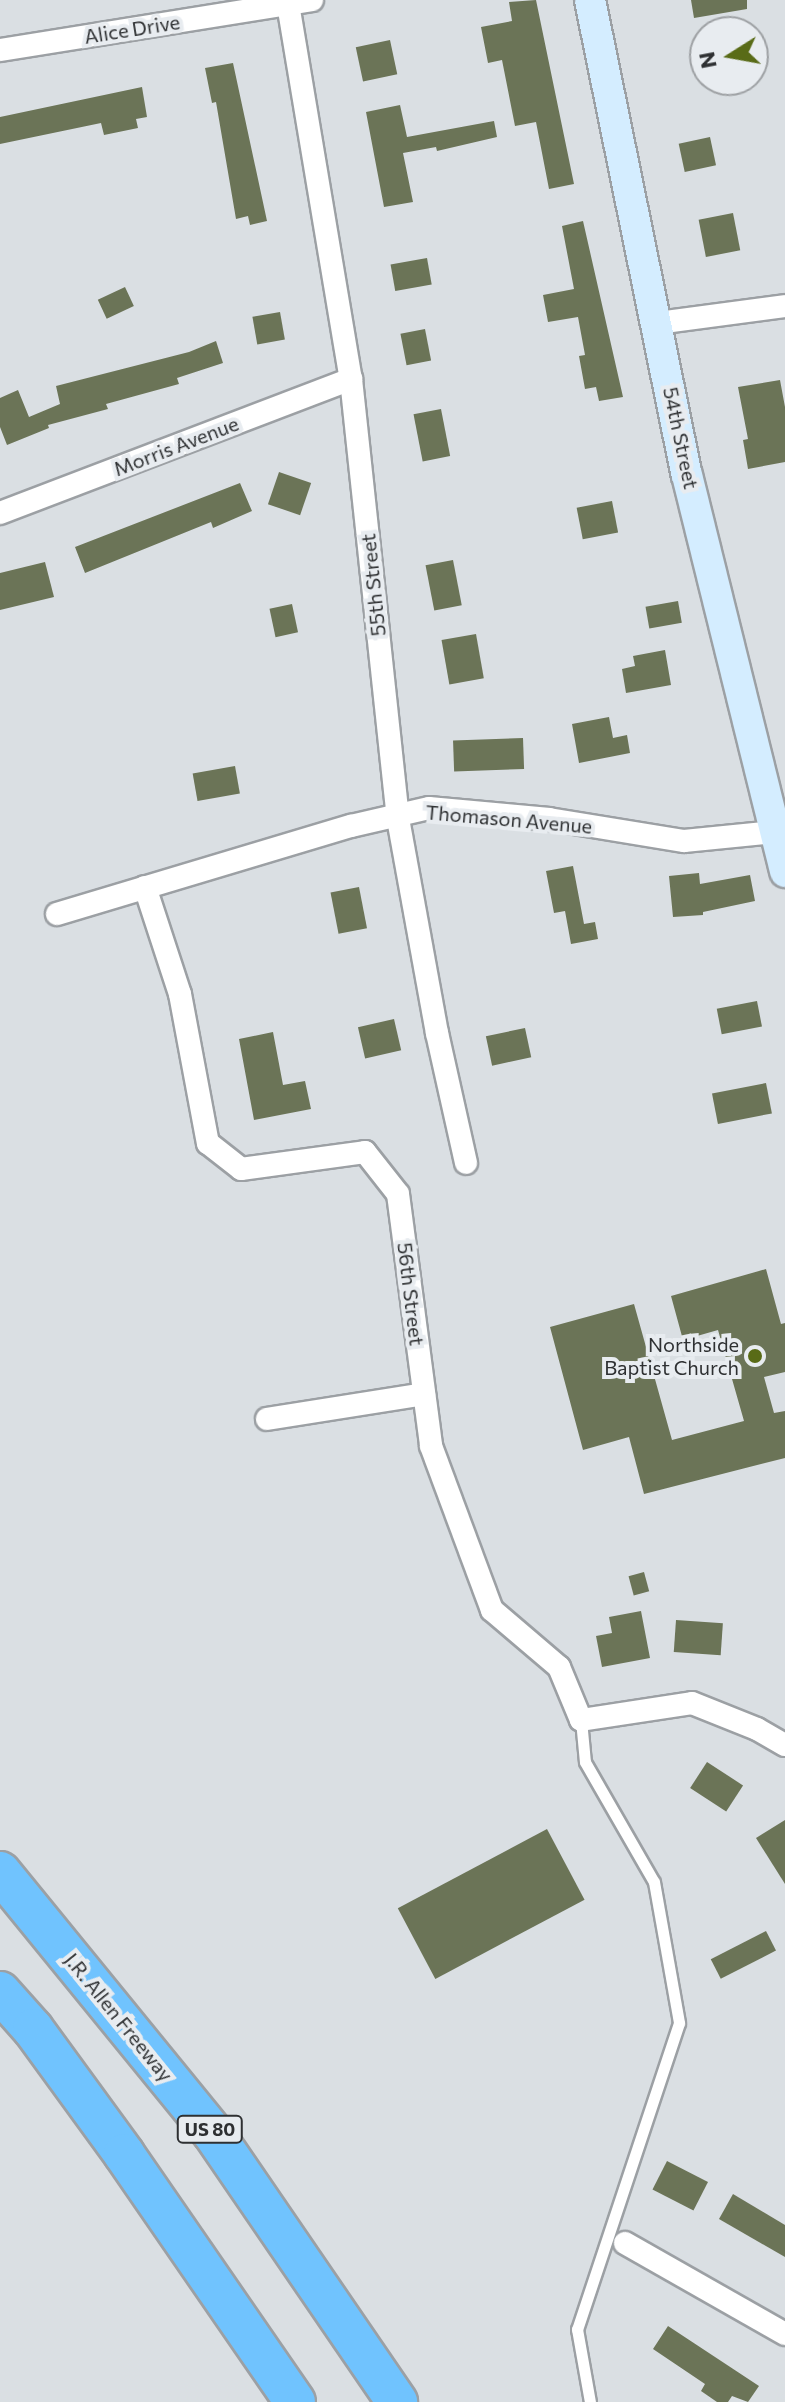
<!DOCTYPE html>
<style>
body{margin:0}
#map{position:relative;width:785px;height:2402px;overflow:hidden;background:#dadfe3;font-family:Commissioner,sans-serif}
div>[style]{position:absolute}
.building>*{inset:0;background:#6b7457;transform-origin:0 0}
.roads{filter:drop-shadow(2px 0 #9ca0a4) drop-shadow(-2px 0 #9ca0a4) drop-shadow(0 2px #9ca0a4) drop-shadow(0 -2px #9ca0a4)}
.lane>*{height:11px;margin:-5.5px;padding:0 5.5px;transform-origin:5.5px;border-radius:5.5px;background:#fff}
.street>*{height:22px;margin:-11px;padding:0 11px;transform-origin:11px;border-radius:11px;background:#fff}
.secondary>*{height:30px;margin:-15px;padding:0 15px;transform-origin:15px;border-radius:15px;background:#d4edff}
.highway>*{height:40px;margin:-20px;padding:0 20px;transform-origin:20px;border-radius:20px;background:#70c3fe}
.dots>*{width:22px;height:22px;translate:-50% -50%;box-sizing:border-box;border:4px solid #e8ecf0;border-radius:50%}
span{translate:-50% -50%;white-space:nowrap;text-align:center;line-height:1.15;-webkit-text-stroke:8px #e8ecf0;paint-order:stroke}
.shield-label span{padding:2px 6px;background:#e8ecf0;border:2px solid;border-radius:6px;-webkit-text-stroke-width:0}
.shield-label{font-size:18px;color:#2e3032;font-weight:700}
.street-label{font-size:20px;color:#2e3032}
.poi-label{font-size:20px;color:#2e3032}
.right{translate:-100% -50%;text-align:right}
.north{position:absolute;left:689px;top:16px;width:80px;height:80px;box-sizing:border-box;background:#e8ecf0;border:2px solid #9ea1a4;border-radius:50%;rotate:259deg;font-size:22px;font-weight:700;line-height:32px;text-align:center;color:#2e3032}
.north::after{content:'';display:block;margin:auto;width:28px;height:36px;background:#596b17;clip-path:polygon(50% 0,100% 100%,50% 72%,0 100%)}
</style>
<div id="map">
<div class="building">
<div style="clip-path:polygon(536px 0,574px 184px,549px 189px,536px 122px,515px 126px,502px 60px,488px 63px,481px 27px,512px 21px,509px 2px)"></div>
<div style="clip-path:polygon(691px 0,747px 0,747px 9px,694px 18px)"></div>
<div style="left:390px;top:40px;width:35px;height:35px;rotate:78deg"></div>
<div style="clip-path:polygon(233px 63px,267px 221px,250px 225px,248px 216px,236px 219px,216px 102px,212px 103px,205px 68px)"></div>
<div style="clip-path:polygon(142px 87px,147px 117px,136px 119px,138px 128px,104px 135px,101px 123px,0 144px,0 117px)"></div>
<div style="clip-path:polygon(400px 105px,407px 137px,494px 121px,497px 137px,437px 151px,436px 147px,403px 153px,413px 202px,384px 207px,366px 112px)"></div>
<div style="left:710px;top:137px;width:29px;height:32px;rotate:78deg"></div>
<div style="left:733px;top:213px;width:38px;height:35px;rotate:79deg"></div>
<div style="clip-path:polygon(583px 221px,623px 397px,599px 401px,596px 387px,585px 389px,579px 356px,585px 355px,578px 317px,548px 322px,543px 295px,574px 289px,562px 226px)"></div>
<div style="left:427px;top:258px;width:27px;height:37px;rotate:80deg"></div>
<div style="left:125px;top:287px;width:21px;height:30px;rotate:65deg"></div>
<div style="left:280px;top:312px;width:28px;height:28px;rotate:80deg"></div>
<div style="left:425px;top:329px;width:32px;height:25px;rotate:79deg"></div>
<div style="clip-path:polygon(216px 341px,223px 363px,177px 378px,179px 384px,106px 404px,108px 409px,48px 425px,49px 428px,7px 445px,0 427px,0 398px,18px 390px,29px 417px,60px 404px,56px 386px,189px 352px)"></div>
<div style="clip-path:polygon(780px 380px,785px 407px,785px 462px,748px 469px,743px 440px,748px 439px,738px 387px)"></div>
<div style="left:441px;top:409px;width:48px;height:28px;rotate:79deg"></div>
<div style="left:279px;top:472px;width:34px;height:34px;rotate:19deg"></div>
<div style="clip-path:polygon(240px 483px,252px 511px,213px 528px,211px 522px,85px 573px,75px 547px)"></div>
<div style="left:612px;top:501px;width:32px;height:36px;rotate:79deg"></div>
<div style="left:453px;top:560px;width:46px;height:28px;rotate:79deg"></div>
<div style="clip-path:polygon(45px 562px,54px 597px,0 610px,0 573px)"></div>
<div style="left:678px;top:601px;width:22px;height:33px;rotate:80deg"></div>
<div style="left:292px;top:604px;width:29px;height:23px;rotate:78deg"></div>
<div style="left:476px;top:634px;width:45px;height:35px;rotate:80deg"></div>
<div style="clip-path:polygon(665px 650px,671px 685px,626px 693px,622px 669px,635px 666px,633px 656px)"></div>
<div style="clip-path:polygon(609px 717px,613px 738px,627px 735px,630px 753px,579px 763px,572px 724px)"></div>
<div style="left:523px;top:738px;width:31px;height:70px;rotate:88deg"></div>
<div style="left:235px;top:766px;width:28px;height:43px;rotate:80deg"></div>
<div style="clip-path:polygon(573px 866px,584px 924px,595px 922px,598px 939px,571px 944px,565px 911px,554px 913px,546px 871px)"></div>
<div style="clip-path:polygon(699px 873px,700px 884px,750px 875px,755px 901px,703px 912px,703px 915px,673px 917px,669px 876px)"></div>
<div style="left:359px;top:887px;width:42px;height:29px;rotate:79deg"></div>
<div style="left:757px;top:1001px;width:26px;height:41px;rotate:79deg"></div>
<div style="left:394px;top:1019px;width:32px;height:37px;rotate:77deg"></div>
<div style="left:525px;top:1028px;width:30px;height:40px;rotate:78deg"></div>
<div style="clip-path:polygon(273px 1032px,283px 1085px,305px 1081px,311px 1109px,254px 1120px,239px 1039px)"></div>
<div style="left:766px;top:1083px;width:31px;height:55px;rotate:79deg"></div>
<div style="clip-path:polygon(766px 1269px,781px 1324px,785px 1323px,785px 1372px,764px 1377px,774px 1413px,785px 1411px,785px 1458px,644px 1494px,629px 1437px,583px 1450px,550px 1327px,634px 1304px,672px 1440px,744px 1421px,718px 1330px,683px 1340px,671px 1296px)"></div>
<div style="left:644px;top:1572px;width:20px;height:16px;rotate:75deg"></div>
<div style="clip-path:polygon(641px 1611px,650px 1658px,602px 1667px,596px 1636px,612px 1633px,609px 1617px)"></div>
<div style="left:676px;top:1620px;width:47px;height:32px;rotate:4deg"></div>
<div style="left:707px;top:1762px;width:43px;height:31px;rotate:33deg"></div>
<div style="clip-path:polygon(785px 1820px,785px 1884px,756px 1838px)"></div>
<div style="left:547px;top:1829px;width:80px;height:169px;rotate:62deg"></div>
<div style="left:766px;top:1931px;width:22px;height:62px;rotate:63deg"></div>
<div style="left:667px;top:2161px;width:46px;height:32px;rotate:27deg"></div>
<div style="clip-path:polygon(733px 2194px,785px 2225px,785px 2257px,719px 2219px)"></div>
<div style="clip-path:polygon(668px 2326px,759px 2386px,748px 2402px,732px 2396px,728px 2402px,717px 2402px,701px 2391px,705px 2384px,653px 2349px)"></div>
</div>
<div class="roads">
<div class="lane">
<div style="left:581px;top:1720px;width:42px;rotate:84.6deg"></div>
<div style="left:585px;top:1762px;width:138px;rotate:60.1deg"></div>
<div style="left:654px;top:1882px;width:143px;rotate:79.9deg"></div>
<div style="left:679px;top:2023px;width:323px;rotate:108.4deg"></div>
<div style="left:577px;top:2329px;width:74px;rotate:79.9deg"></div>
</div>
<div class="street">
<div style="left:288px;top:4px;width:380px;rotate:80.5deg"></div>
<div style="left:351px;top:379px;width:436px;rotate:83.9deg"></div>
<div style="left:397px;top:813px;width:224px;rotate:79.7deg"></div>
<div style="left:437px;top:1033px;width:133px;rotate:77.4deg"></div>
<div style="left:0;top:50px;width:316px;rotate:-9.1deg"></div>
<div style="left:658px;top:323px;width:128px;rotate:-7.6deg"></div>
<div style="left:0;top:513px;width:376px;rotate:-20.9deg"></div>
<div style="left:145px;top:887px;width:113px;rotate:71.9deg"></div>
<div style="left:180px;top:994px;width:152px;rotate:79.4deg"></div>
<div style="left:208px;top:1143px;width:42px;rotate:38.2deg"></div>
<div style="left:241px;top:1169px;width:125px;rotate:-7.8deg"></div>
<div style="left:365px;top:1152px;width:53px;rotate:51.8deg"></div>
<div style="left:398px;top:1194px;width:254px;rotate:82.5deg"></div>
<div style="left:431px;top:1446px;width:175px;rotate:69.6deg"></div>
<div style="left:492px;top:1610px;width:88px;rotate:40.4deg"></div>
<div style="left:559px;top:1667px;width:57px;rotate:67.5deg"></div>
<div style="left:581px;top:1720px;width:112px;rotate:-8.7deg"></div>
<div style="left:692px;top:1703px;width:70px;rotate:21.8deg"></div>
<div style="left:757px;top:1729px;width:32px;rotate:30deg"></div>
<div style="left:57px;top:914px;width:307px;rotate:-16.7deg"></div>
<div style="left:351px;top:826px;width:80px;rotate:-13deg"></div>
<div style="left:429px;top:808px;width:121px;rotate:5.2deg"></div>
<div style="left:549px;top:819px;width:137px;rotate:9.3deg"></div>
<div style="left:684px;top:841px;width:101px;rotate:-5.7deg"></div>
<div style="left:267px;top:1419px;width:159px;rotate:-9deg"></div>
<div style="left:625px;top:2243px;width:184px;rotate:29.6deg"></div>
</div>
<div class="secondary">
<div style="left:590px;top:0;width:485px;rotate:78.5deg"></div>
<div style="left:687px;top:475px;width:409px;rotate:76.1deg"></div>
</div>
<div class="highway">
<div style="left:0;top:1872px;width:337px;rotate:50.8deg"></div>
<div style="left:213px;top:2133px;width:326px;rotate:55.6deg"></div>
<div style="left:0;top:1992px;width:50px;rotate:48.3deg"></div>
<div style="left:33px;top:2029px;width:155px;rotate:53.9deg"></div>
<div style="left:124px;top:2154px;width:301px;rotate:55.4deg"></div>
</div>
</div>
<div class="dots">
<div style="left:755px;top:1356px;background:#596b17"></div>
</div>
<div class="shield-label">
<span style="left:210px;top:2129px">US 80</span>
</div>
<div class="street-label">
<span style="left:132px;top:29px;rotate:-9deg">Alice Drive</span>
<span style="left:681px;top:438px;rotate:78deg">54th Street</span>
<span style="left:176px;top:446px;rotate:-21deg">Morris Avenue</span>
<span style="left:373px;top:585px;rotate:-96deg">55th Street</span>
<span style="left:509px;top:819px;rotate:5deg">Thomason Avenue</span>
<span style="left:411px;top:1294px;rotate:83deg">56th Street</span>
<span style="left:119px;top:2017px;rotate:51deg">J.R. Allen Freeway</span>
</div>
<div class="poi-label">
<span class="right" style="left:739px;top:1356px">Northside<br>Baptist Church</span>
</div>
<div class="north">N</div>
</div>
